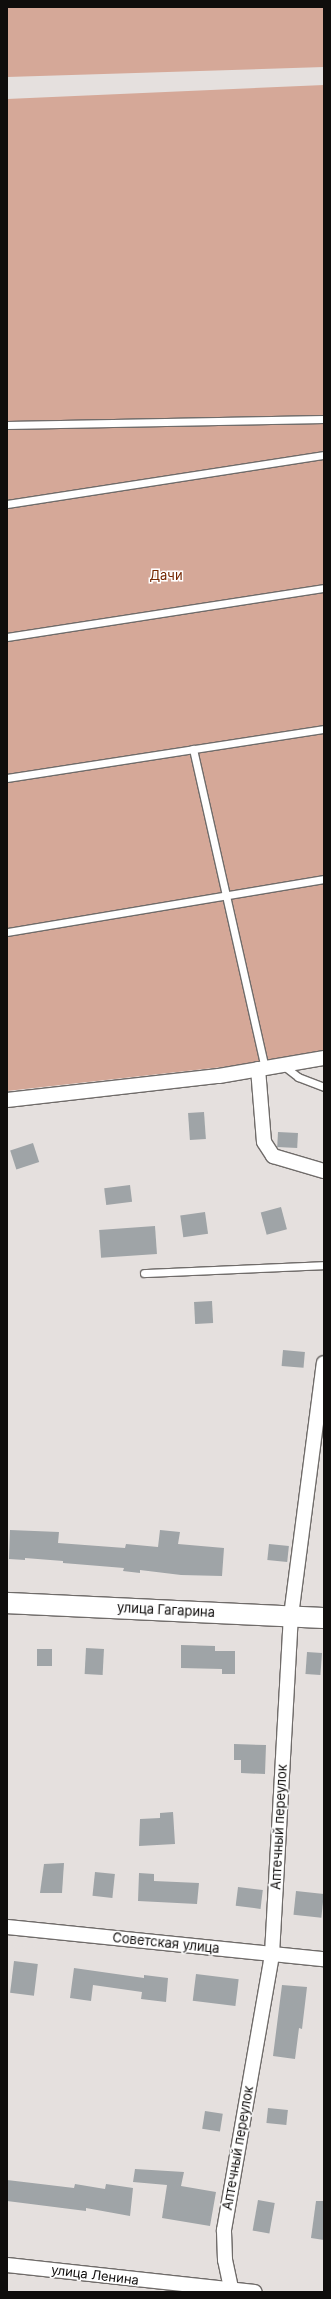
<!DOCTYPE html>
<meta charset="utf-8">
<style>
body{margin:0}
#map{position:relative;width:331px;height:2299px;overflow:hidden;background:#e5e0de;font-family:Inter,sans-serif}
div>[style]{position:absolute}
.green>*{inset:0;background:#d5a898}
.building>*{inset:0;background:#9fa4a7;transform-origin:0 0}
.roads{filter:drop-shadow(1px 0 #706c6a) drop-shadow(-1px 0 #706c6a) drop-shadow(0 1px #706c6a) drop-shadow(0 -1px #706c6a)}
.lane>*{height:7px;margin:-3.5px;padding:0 3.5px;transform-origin:3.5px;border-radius:3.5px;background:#fff}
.street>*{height:14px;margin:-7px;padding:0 7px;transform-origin:7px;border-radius:7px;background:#fff}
.secondary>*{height:20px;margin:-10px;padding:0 10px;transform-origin:10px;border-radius:10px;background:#fff}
span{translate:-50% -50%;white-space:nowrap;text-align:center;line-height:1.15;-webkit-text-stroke:3px #fff;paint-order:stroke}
.park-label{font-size:13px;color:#742600}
.street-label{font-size:13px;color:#0f0d0c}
.frame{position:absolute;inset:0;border:8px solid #0f0d0c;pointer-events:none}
</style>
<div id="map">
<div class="green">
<div style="clip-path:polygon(7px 7px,324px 7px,324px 67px,7px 77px)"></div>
<div style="clip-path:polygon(324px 85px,324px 1052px,258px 1063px,7px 1091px,7px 99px)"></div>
</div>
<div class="building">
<div style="left:204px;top:1112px;width:27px;height:16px;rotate:86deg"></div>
<div style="left:278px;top:1132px;width:20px;height:15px;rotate:3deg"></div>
<div style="left:33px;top:1143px;width:20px;height:24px;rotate:72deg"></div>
<div style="left:130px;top:1185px;width:17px;height:26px;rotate:83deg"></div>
<div style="left:281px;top:1207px;width:23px;height:21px;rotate:75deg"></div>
<div style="left:205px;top:1212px;width:22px;height:25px;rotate:82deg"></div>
<div style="left:155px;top:1226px;width:28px;height:56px;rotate:86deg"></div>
<div style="left:212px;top:1301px;width:22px;height:18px;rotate:87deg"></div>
<div style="left:283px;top:1350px;width:22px;height:16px;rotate:5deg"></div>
<div style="clip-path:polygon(10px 1530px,59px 1532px,58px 1543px,125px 1548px,126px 1544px,158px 1547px,160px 1530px,180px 1532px,178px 1544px,224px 1548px,222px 1576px,181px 1575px,140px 1570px,140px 1573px,123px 1571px,124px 1568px,63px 1563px,63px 1561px,25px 1558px,25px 1560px,9px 1559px)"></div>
<div style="left:269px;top:1544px;width:20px;height:16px;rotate:6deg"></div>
<div style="clip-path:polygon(181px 1645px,215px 1646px,215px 1651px,235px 1651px,235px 1674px,222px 1674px,222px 1669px,181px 1668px)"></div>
<div style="left:86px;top:1648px;width:18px;height:26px;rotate:3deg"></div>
<div style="left:37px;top:1649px;width:15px;height:17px"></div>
<div style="left:307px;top:1652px;width:15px;height:22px;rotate:4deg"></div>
<div style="clip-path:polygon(234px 1744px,266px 1745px,265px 1774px,241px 1773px,241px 1760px,234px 1760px)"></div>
<div style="clip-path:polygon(173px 1812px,175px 1844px,139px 1846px,140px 1819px,160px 1818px,160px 1813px)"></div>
<div style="clip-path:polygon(64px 1863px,62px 1893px,40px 1893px,44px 1864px)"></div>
<div style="left:95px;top:1872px;width:20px;height:24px;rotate:6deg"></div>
<div style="clip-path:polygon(139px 1873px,154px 1874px,154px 1881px,199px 1883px,197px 1904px,138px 1901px)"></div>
<div style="left:238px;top:1887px;width:25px;height:19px;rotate:7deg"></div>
<div style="left:296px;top:1891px;width:28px;height:24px;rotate:6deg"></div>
<div style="left:14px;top:1961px;width:24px;height:32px;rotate:7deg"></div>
<div style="clip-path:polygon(74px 1968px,144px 1978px,144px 1975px,168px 1978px,166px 2002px,141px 1999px,142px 1992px,93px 1985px,91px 2001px,70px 1998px)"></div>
<div style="left:196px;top:1974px;width:43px;height:27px;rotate:7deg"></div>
<div style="clip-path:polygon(282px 1985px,307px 1987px,302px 2029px,299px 2028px,295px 2059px,273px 2056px)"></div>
<div style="left:268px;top:2108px;width:20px;height:15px;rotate:6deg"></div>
<div style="left:205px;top:2111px;width:18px;height:18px;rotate:9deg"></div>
<div style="clip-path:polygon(135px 2169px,184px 2172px,181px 2186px,216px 2192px,210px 2226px,162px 2218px,167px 2185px,133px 2182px)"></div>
<div style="clip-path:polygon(7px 2180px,74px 2188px,75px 2184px,105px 2189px,106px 2184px,133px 2188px,130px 2216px,86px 2208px,86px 2211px,7px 2201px)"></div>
<div style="left:258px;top:2200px;width:17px;height:31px;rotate:10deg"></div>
<div style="clip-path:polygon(316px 2201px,324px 2201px,324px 2240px,311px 2238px)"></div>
</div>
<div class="roads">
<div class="lane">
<div style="left:7px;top:425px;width:317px;rotate:-1.1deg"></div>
<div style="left:7px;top:504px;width:321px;rotate:-8.8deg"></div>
<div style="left:7px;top:637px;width:321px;rotate:-8.8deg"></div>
<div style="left:193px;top:749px;width:327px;rotate:77.3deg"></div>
<div style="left:7px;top:778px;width:321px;rotate:-8.8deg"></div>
<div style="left:7px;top:932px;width:321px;rotate:-9.5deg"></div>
<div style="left:284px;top:1066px;width:18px;rotate:38deg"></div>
<div style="left:298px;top:1077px;width:28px;rotate:21deg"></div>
<div style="left:144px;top:1273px;width:180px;rotate:-2.5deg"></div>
</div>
<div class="street">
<div style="left:258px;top:1069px;width:73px;rotate:85.3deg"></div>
<div style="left:264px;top:1142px;width:17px;rotate:57deg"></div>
<div style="left:273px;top:1156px;width:53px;rotate:16.4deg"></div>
<div style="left:7px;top:1100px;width:213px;rotate:-6.5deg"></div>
<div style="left:219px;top:1076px;width:107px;rotate:-9.7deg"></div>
<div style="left:7px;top:1927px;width:319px;rotate:5.8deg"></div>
<div style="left:7px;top:2265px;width:249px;rotate:6.2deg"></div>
<div style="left:231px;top:2288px;width:29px;rotate:-102deg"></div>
<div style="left:225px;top:2260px;width:30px;rotate:-92deg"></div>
<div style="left:224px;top:2230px;width:280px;rotate:-80.1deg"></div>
<div style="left:272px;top:1954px;width:339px;rotate:-86.8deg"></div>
<div style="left:291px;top:1616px;width:255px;rotate:-82.6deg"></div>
</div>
<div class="secondary">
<div style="left:7px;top:1603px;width:317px;rotate:2.7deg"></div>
</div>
</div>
<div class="park-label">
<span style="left:166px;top:575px">Дачи</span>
</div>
<div class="street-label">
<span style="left:166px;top:1610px;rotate:3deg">улица Гагарина</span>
<span style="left:279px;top:1827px;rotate:-87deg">Аптечный переулок</span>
<span style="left:166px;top:1943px;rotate:6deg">Советская улица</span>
<span style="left:238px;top:2148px;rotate:-80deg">Аптечный переулок</span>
<span style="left:95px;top:2275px;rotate:7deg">улица Ленина</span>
</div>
<div class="frame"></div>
</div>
